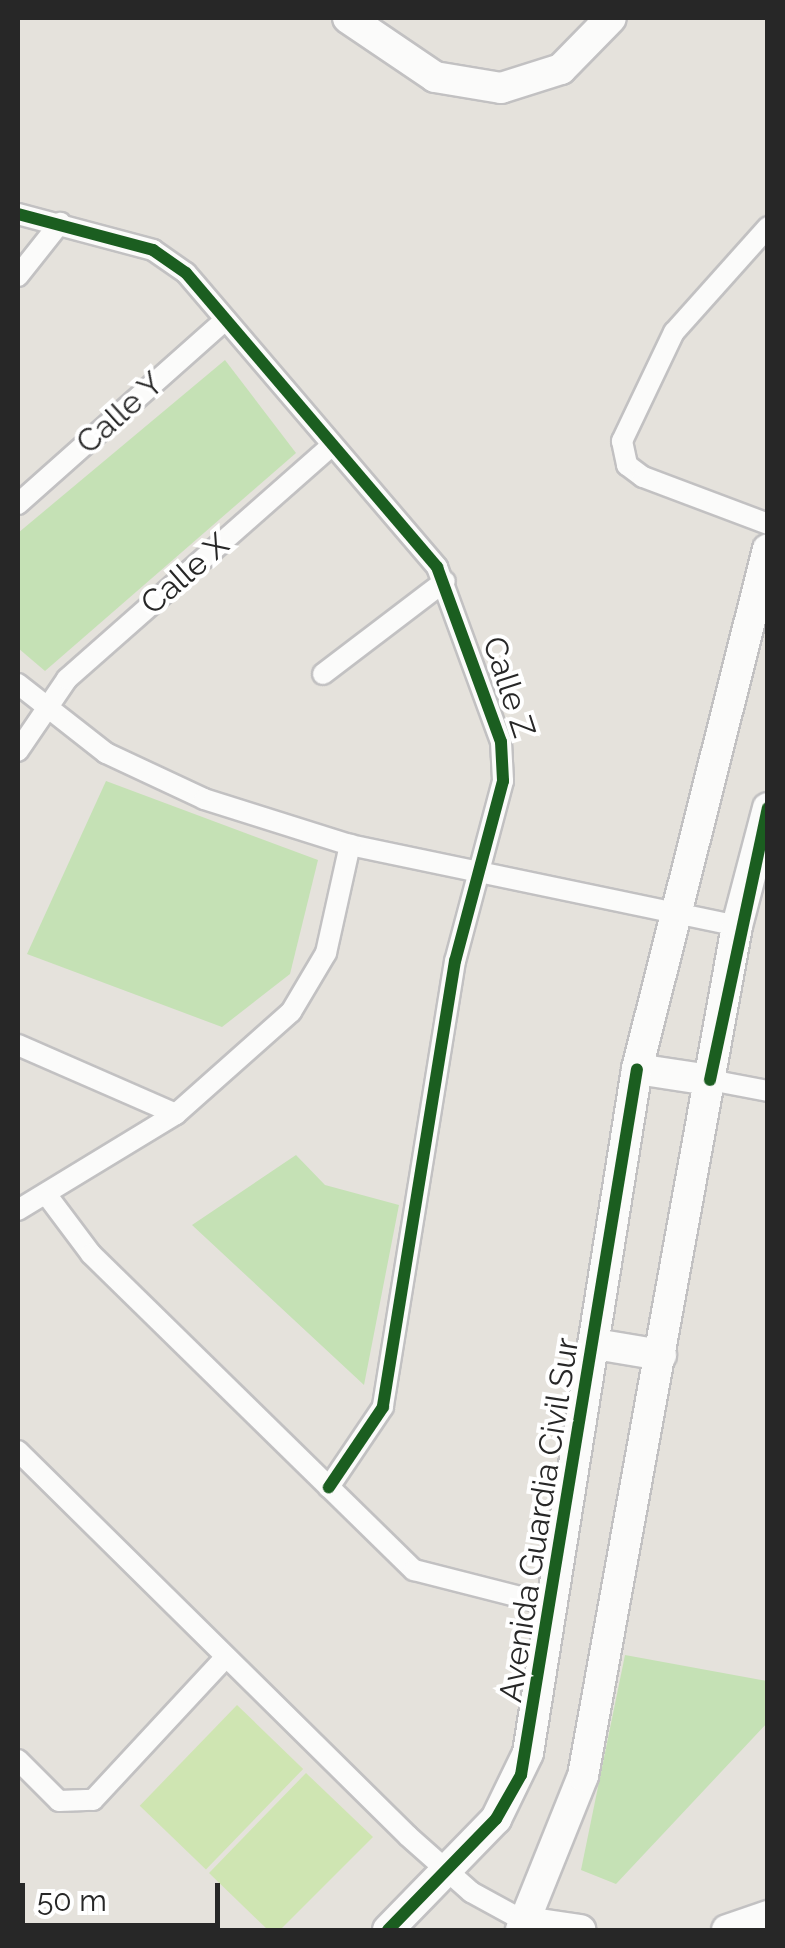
<!DOCTYPE html>
<style>
body{margin:0}
#map{position:relative;width:785px;height:1948px;overflow:hidden;background:#e5e2dc;font-family:Raleway,sans-serif}
div>[style]{position:absolute}
.green>*{inset:0;background:#c5e1b5}
.pitch>*{inset:0;background:#cfe5b2;transform-origin:0 0}
.roads{filter:drop-shadow(2px 0 #c2c1c2) drop-shadow(-2px 0 #c2c1c2) drop-shadow(0 2px #c2c1c2) drop-shadow(0 -2px #c2c1c2)}
.street>*{height:20px;margin:-10px;padding:0 10px;transform-origin:10px;border-radius:10px;background:#fbfbfa}
.secondary>*{height:30px;margin:-15px;padding:0 15px;transform-origin:15px;border-radius:15px;background:#fbfbfa}
.cycleway>*{height:12px;margin:-6px;padding:0 6px;transform-origin:6px;border-radius:6px;background:#1b5e20}
span{translate:-50% -50%;white-space:nowrap;text-align:center;line-height:1.15;-webkit-text-stroke:8px #fff;paint-order:stroke}
.street-label{font-size:32px;color:#272727}
.frame{position:absolute;inset:0;border:20px solid #272727;pointer-events:none}
.scale{position:absolute;left:20px;top:1883px;width:200px;height:45px;box-sizing:border-box;border:5px solid #272727;border-top:0;padding-left:12px;font-size:30px;line-height:35px;white-space:nowrap;color:#272727;-webkit-text-stroke:8px #fff;paint-order:stroke}
</style>
<div id="map">
<div class="green">
<div style="clip-path:polygon(225px 360px,296px 453px,45px 671px,18px 648px,18px 533px)"></div>
<div style="clip-path:polygon(106px 781px,318px 860px,290px 974px,222px 1027px,27px 954px)"></div>
<div style="clip-path:polygon(296px 1155px,325px 1185px,399px 1205px,364px 1385px,192px 1225px)"></div>
<div style="clip-path:polygon(625px 1655px,767px 1681px,768px 1722px,616px 1884px,581px 1870px)"></div>
</div>
<div class="pitch">
<div style="left:237px;top:1705px;width:92px;height:140px;rotate:44deg"></div>
<div style="clip-path:polygon(306px 1773px,373px 1837px,280px 1930px,268px 1930px,209px 1873px)"></div>
</div>
<div class="roads">
<div class="street">
<div style="left:18px;top:214px;width:140px;rotate:14.9deg"></div>
<div style="left:153px;top:250px;width:40px;rotate:34.9deg"></div>
<div style="left:186px;top:273px;width:387px;rotate:49.5deg"></div>
<div style="left:437px;top:567px;width:186px;rotate:69.9deg"></div>
<div style="left:501px;top:742px;width:39px;rotate:87deg"></div>
<div style="left:503px;top:781px;width:186px;rotate:104.9deg"></div>
<div style="left:455px;top:961px;width:452px;rotate:99.2deg"></div>
<div style="left:383px;top:1407px;width:97px;rotate:124deg"></div>
<div style="left:768px;top:227px;width:141px;rotate:131.8deg"></div>
<div style="left:674px;top:332px;width:121px;rotate:115.5deg"></div>
<div style="left:622px;top:441px;width:25px;rotate:78deg"></div>
<div style="left:627px;top:465px;width:20px;rotate:37deg"></div>
<div style="left:643px;top:477px;width:134px;rotate:20.6deg"></div>
<div style="left:18px;top:276px;width:68px;rotate:-51.6deg"></div>
<div style="left:18px;top:504px;width:274px;rotate:-41.6deg"></div>
<div style="left:323px;top:674px;width:153px;rotate:-37.3deg"></div>
<div style="left:18px;top:684px;width:112px;rotate:38.1deg"></div>
<div style="left:106px;top:753px;width:108px;rotate:25.1deg"></div>
<div style="left:204px;top:799px;width:153px;rotate:17.5deg"></div>
<div style="left:350px;top:845px;width:395px;rotate:11.8deg"></div>
<div style="left:18px;top:751px;width:87px;rotate:-55.8deg"></div>
<div style="left:67px;top:679px;width:352px;rotate:-41.4deg"></div>
<div style="left:18px;top:1045px;width:172px;rotate:23.6deg"></div>
<div style="left:710px;top:1080px;width:59px;rotate:10.7deg"></div>
<div style="left:49px;top:1198px;width:70px;rotate:53.1deg"></div>
<div style="left:91px;top:1254px;width:452px;rotate:44.4deg"></div>
<div style="left:414px;top:1570px;width:146px;rotate:14.3deg"></div>
<div style="left:18px;top:1210px;width:185px;rotate:-31.3deg"></div>
<div style="left:176px;top:1114px;width:154px;rotate:-41.6deg"></div>
<div style="left:291px;top:1012px;width:69px;rotate:-59.3deg"></div>
<div style="left:326px;top:953px;width:111px;rotate:-77.5deg"></div>
<div style="left:18px;top:1451px;width:548px;rotate:44.63deg"></div>
<div style="left:408px;top:1836px;width:84px;rotate:41.6deg"></div>
<div style="left:471px;top:1892px;width:63px;rotate:28.6deg"></div>
<div style="left:18px;top:1760px;width:58px;rotate:45deg"></div>
<div style="left:59px;top:1801px;width:34px;rotate:-2deg"></div>
<div style="left:93px;top:1800px;width:195px;rotate:-47.1deg"></div>
</div>
<div class="secondary">
<div style="left:348px;top:18px;width:105px;rotate:34.1deg"></div>
<div style="left:435px;top:77px;width:67px;rotate:9.5deg"></div>
<div style="left:501px;top:88px;width:63px;rotate:-17.6deg"></div>
<div style="left:561px;top:69px;width:71px;rotate:-45.6deg"></div>
<div style="left:637px;top:1069px;width:74px;rotate:8.6deg"></div>
<div style="left:595px;top:1344px;width:67px;rotate:9.5deg"></div>
<div style="left:526px;top:1922px;width:55px;rotate:8.4deg"></div>
<div style="left:388px;top:1930px;width:155px;rotate:-45.8deg"></div>
<div style="left:496px;top:1819px;width:73px;rotate:-64.1deg"></div>
<div style="left:528px;top:1753px;width:693px;rotate:-80.95deg"></div>
<div style="left:637px;top:1069px;width:536px;rotate:-75.86deg"></div>
<div style="left:521px;top:1930px;width:166px;rotate:-68.1deg"></div>
<div style="left:583px;top:1776px;width:864px;rotate:-79.73deg"></div>
<div style="left:737px;top:926px;width:122px;rotate:-75.3deg"></div>
<div style="left:727px;top:1930px;width:43px;rotate:-18.9deg"></div>
</div>
</div>
<div class="cycleway">
<div style="left:18px;top:214px;width:140px;rotate:14.9deg"></div>
<div style="left:153px;top:250px;width:40px;rotate:34.9deg"></div>
<div style="left:186px;top:273px;width:387px;rotate:49.5deg"></div>
<div style="left:437px;top:567px;width:186px;rotate:69.9deg"></div>
<div style="left:501px;top:742px;width:39px;rotate:87deg"></div>
<div style="left:503px;top:781px;width:186px;rotate:104.9deg"></div>
<div style="left:455px;top:961px;width:452px;rotate:99.2deg"></div>
<div style="left:383px;top:1407px;width:97px;rotate:124deg"></div>
<div style="left:710px;top:1080px;width:278px;rotate:-78deg"></div>
<div style="left:388px;top:1930px;width:155px;rotate:-45.8deg"></div>
<div style="left:496px;top:1819px;width:51px;rotate:-60.4deg"></div>
<div style="left:521px;top:1775px;width:715px;rotate:-80.67deg"></div>
</div>
<div class="street-label">
<span style="left:120px;top:413px;rotate:-42deg">Calle Y</span>
<span style="left:185px;top:574px;rotate:-41deg">Calle X</span>
<span style="left:509px;top:687px;rotate:72deg">Calle Z</span>
<span style="left:539px;top:1520px;rotate:-81deg">Avenida Guardia Civil Sur</span>
</div>
<div class="frame"></div>
<div class="scale">50 m</div>
</div>
